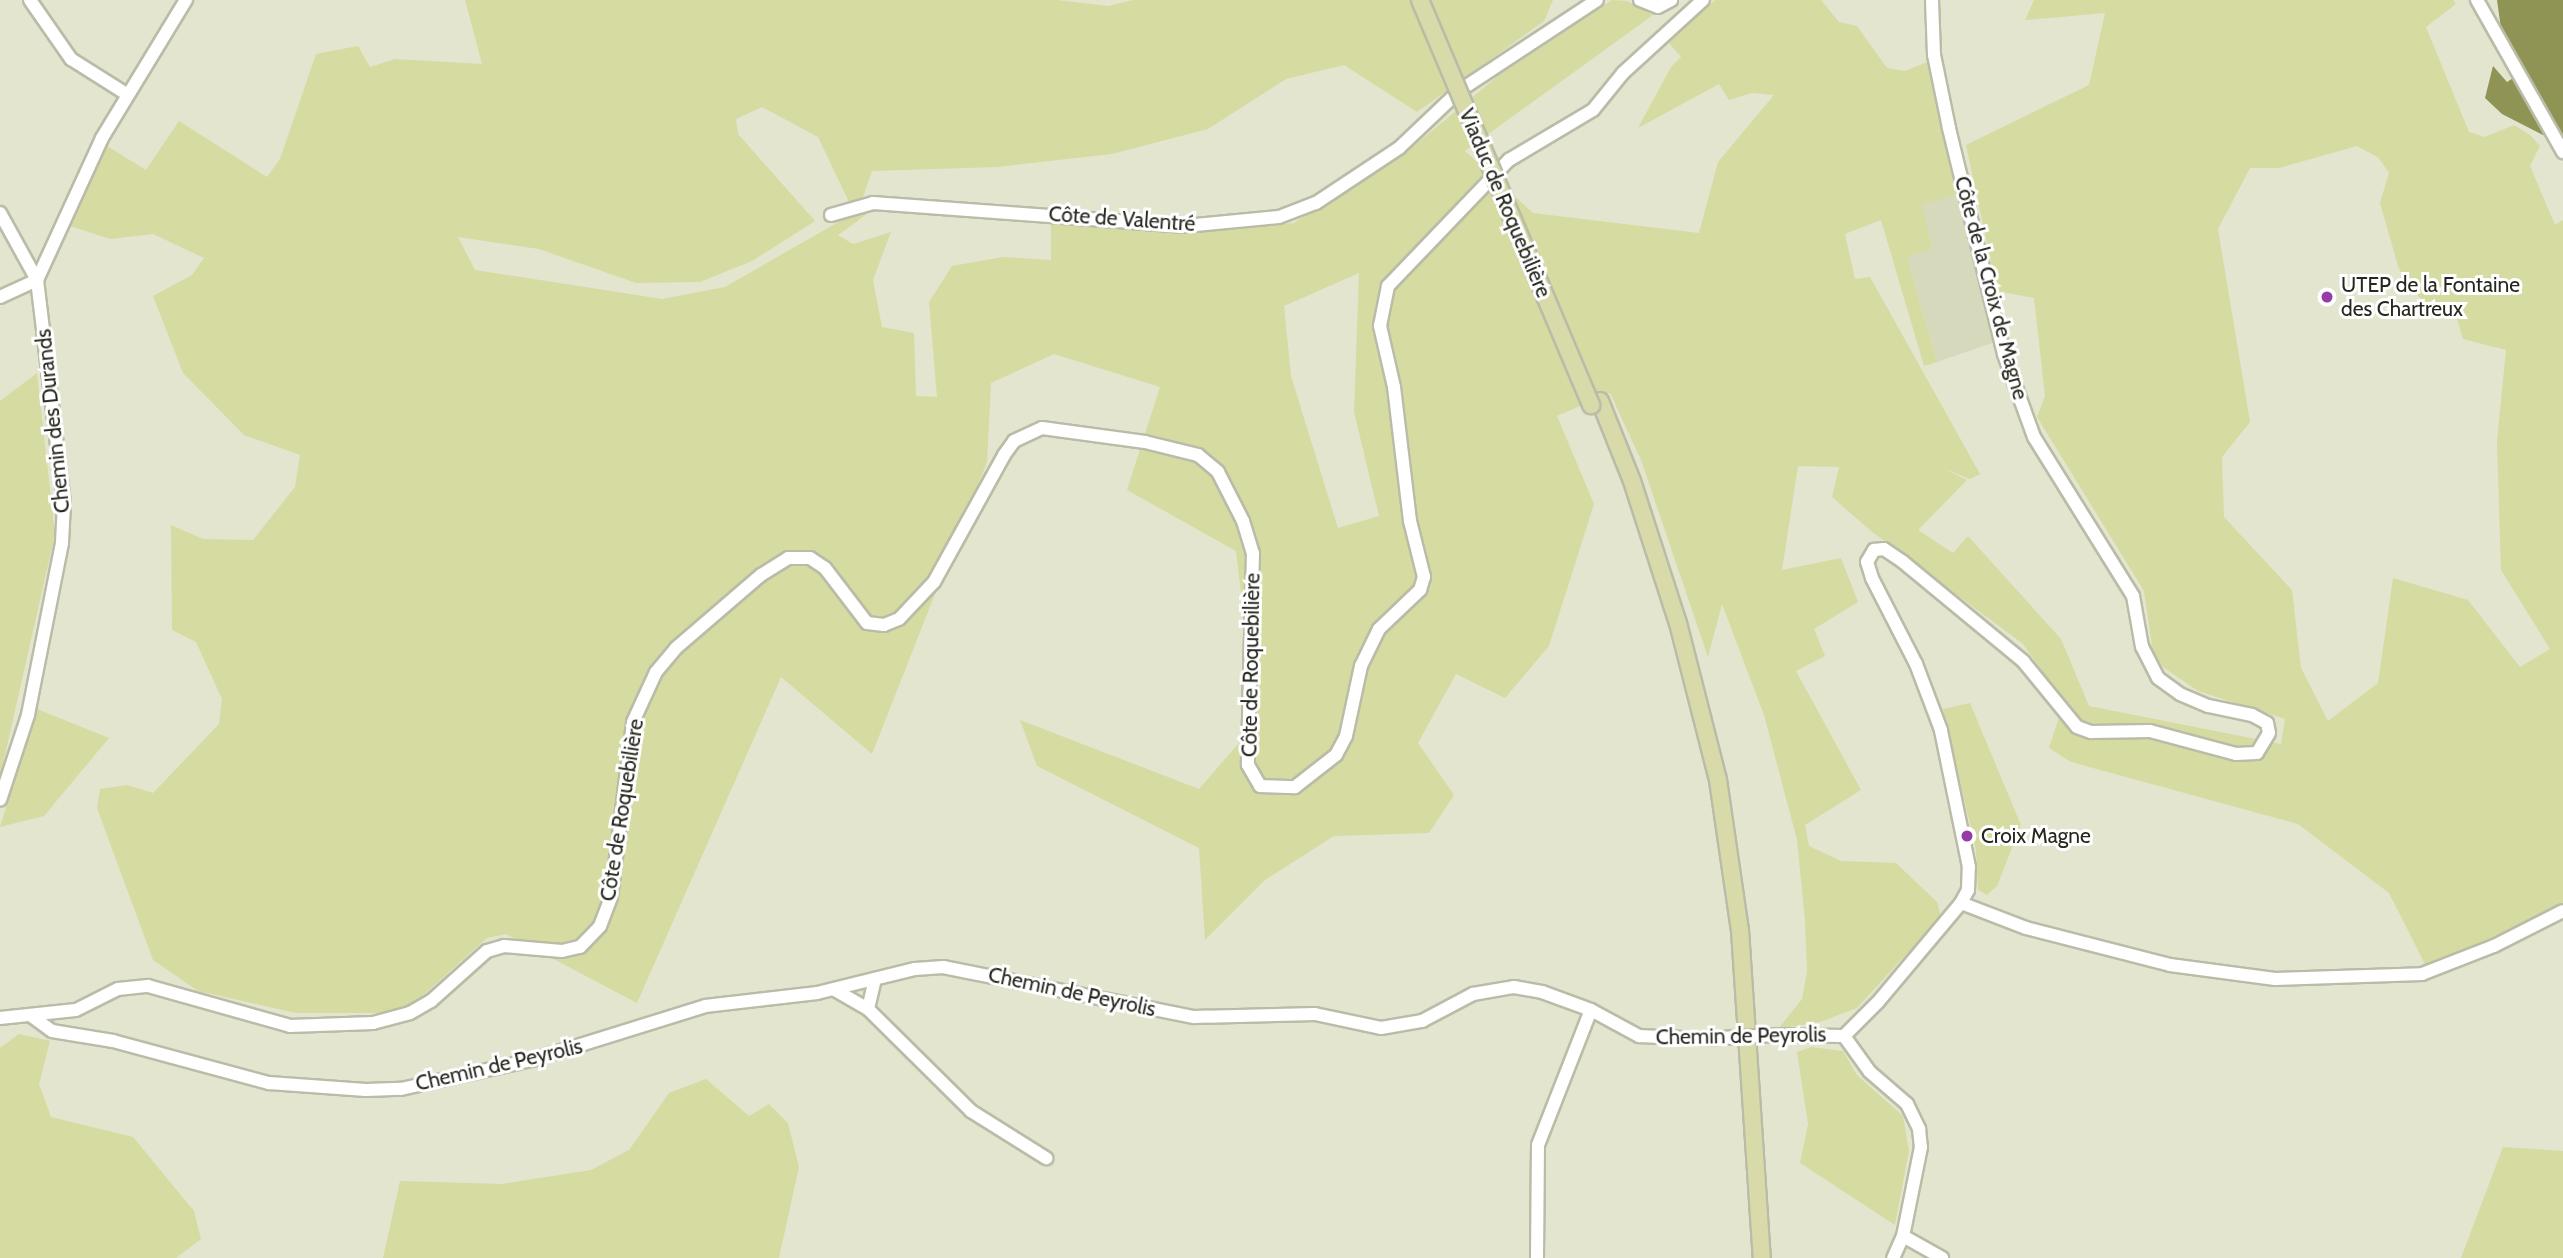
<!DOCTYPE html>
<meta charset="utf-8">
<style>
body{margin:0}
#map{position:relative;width:2563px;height:1258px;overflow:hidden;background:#e3e5cf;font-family:Cabin,sans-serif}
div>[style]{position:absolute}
.built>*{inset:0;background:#d6d9bc}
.green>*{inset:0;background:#d6dba2}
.water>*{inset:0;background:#8f9354}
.roads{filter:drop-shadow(2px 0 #babca7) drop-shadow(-2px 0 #babca7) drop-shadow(0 2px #babca7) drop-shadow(0 -2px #babca7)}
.minor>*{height:12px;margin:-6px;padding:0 6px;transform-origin:6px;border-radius:6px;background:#fff}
.major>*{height:16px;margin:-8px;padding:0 8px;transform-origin:8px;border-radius:8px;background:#d8dba9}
.bridges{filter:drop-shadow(2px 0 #babca7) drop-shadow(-2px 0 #babca7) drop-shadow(0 2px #babca7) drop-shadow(0 -2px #babca7)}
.minor-bridge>*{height:12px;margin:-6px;padding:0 6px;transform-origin:6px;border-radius:6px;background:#fff}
.major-bridge>*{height:16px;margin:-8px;padding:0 8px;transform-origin:8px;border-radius:8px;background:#d8dba9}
.dots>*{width:19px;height:19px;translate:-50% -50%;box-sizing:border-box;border:4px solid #fff;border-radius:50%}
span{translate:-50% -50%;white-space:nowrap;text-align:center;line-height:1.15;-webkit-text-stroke:6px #fff;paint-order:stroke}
.street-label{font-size:21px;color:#26271f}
.poi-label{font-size:21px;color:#26271f}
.left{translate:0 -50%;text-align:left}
</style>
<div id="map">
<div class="built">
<div style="clip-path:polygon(1959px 194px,1995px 342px,1937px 362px,1907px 258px,1932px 248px,1921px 205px)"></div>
</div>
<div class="green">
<div style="clip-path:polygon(evenodd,465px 0,1057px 0,1108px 6px,1133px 0,1553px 0,1544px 21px,1417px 112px,1344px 65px,1286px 79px,1208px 129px,1112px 154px,997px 167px,872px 171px,863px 197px,849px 202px,818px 137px,762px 107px,736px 119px,738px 134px,815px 221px,752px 261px,700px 282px,636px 283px,539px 249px,458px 237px,475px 270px,662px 299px,725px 287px,861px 209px,874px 209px,838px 235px,853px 244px,891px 232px,873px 280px,882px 327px,914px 333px,916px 396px,937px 397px,929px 302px,952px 266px,1003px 257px,1051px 260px,1051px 222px,1209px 231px,1294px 223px,1415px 145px,1498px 76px,1612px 0,1627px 1px,1653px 15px,1465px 151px,1533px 213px,1699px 233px,1718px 162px,1774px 95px,1752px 93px,1729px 100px,1719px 84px,1638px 128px,1671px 67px,1681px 57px,1669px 43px,1715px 0,1821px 0,1839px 22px,1857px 26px,1887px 68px,1905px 71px,1927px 62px,1959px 194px,1922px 205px,1932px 248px,1907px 258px,1937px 362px,1924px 366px,1881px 220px,1845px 234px,1855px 279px,1870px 277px,1980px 474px,1970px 479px,1945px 469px,1967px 480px,1918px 530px,1953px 553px,1968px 536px,2061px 639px,2089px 706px,2281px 744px,2285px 719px,2198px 691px,2163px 667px,2153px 652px,2144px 591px,2037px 417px,2045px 396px,2034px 298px,1997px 291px,1966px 145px,2089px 85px,2105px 13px,2025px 20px,2034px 0,2453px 0,2456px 4px,2426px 27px,2469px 132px,2485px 137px,2514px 125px,2530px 135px,2540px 146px,2530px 166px,2555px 225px,2563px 220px,2563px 904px,2427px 968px,2389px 893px,2298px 824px,2071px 762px,2049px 748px,2064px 702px,2023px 644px,1871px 531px,1832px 497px,1839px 467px,1798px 466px,1782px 570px,1841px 558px,1858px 602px,1814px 629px,1825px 656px,1796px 671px,1861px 790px,1805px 825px,1809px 846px,1841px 861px,1896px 863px,1937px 902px,1941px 916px,1857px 1008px,1820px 1022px,1778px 1029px,1802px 999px,1807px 972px,1805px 920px,1797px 840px,1764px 715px,1722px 604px,1708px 657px,1641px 460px,1610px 393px,1557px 416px,1594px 504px,1549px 646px,1505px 698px,1456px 674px,1418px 743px,1454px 795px,1429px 833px,1334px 836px,1265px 880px,1205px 940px,1199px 848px,1037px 766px,1020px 720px,1199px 789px,1257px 722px,1236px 551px,1127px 490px,1160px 387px,1054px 354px,991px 383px,987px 462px,872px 754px,781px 677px,637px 1003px,506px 934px,487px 938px,413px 1004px,391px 1013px,296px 1013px,198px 991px,153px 960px,97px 808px,100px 789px,127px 785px,153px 793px,219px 724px,222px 699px,196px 642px,172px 630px,171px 525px,203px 539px,253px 540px,295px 487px,300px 455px,244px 435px,183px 373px,153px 296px,192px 275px,204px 258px,153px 234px,110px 239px,70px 226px,107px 146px,146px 170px,179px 121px,267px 177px,280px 159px,316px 54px,358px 46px,370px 67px,395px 59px,482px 64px,465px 0,2357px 146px,2379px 158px,2389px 173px,2380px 203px,2399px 269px,2422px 301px,2455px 312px,2463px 339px,2506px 350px,2497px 441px,2501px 570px,2550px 649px,2520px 667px,2468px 600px,2393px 578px,2378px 683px,2328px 721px,2301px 668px,2292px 590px,2224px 517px,2222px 457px,2250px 422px,2218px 229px,2250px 168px,2279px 168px,2357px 146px,465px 0,1359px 273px,1354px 412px,1379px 516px,1338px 528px,1291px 376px,1284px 306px,1359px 273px)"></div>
<div style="clip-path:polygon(37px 373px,55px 534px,0 777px,0 401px)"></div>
<div style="clip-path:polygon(1970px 703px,2021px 825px,1997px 886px,1987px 895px,1978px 890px,1976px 850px,1943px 709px)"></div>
<div style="clip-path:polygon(37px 709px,109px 738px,44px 816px,0 827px)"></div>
<div style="clip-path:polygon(19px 1034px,50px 1041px,39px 1084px,51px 1117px,133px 1137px,194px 1211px,201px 1239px,176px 1258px,0 1258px,0 1048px)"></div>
<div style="clip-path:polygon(1811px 1047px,1843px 1051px,1857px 1075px,1903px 1116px,1909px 1151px,1895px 1225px,1800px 1163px,1808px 1124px,1797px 1052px)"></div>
<div style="clip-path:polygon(706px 1079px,749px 1116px,769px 1104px,788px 1123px,799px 1167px,779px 1258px,383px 1258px,400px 1181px,502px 1184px,591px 1170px,629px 1150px,669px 1093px)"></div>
<div style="clip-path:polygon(2503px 1147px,2563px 1151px,2563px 1258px,2461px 1258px)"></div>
</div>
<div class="water">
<div style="clip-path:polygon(2497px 0,2563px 0,2563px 136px,2543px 135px,2502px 114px,2485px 98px,2493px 66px,2507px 82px,2521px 73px,2502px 36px)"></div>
</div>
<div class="roads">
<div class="minor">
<div style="left:30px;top:0;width:72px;rotate:55.2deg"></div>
<div style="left:71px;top:59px;width:67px;rotate:32.3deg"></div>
<div style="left:1640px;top:0;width:19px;rotate:21deg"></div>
<div style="left:1658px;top:7px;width:15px;rotate:-28deg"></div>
<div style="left:2477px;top:0;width:175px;rotate:60.5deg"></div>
<div style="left:0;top:213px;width:77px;rotate:61.1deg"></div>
<div style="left:37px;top:280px;width:226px;rotate:83.1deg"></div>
<div style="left:64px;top:504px;width:39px;rotate:93deg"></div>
<div style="left:62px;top:543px;width:175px;rotate:101.2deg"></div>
<div style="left:28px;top:715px;width:89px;rotate:108.2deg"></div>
<div style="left:831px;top:215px;width:44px;rotate:-15.9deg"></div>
<div style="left:873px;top:203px;width:313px;rotate:4.2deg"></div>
<div style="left:1185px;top:226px;width:94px;rotate:-5.5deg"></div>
<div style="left:1279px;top:217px;width:40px;rotate:-21deg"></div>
<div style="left:1316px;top:203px;width:100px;rotate:-33.5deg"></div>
<div style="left:1399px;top:148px;width:83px;rotate:-43.5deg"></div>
<div style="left:1459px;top:91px;width:165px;rotate:-33.4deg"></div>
<div style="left:0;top:297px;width:41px;rotate:-24.7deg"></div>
<div style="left:37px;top:280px;width:156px;rotate:-65.4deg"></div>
<div style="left:102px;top:138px;width:162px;rotate:-58.7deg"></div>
<div style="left:1961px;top:903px;width:70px;rotate:21deg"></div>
<div style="left:2026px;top:928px;width:149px;rotate:14.4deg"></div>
<div style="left:2170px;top:965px;width:106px;rotate:7.6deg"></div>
<div style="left:2275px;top:979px;width:147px;rotate:-1.9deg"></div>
<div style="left:2422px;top:974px;width:77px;rotate:-21.3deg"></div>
<div style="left:2494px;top:946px;width:77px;rotate:-26.9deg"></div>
<div style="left:835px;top:990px;width:38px;rotate:30deg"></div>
<div style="left:868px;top:1009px;width:145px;rotate:44.7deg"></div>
<div style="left:971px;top:1111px;width:89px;rotate:32.1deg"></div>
<div style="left:868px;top:1009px;width:31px;rotate:-77deg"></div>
<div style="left:30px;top:1015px;width:27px;rotate:36deg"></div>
<div style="left:52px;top:1031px;width:62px;rotate:9.3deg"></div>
<div style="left:113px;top:1041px;width:162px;rotate:15.1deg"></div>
<div style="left:269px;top:1083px;width:97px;rotate:4.1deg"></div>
<div style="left:366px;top:1090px;width:35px;rotate:-2deg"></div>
<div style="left:401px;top:1089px;width:134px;rotate:-12.5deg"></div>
<div style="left:532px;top:1060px;width:181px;rotate:-17.3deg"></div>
<div style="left:705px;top:1006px;width:113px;rotate:-6.6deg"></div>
<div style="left:817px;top:993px;width:101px;rotate:-13.8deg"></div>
<div style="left:915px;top:969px;width:28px;rotate:-4deg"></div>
<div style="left:943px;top:967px;width:256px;rotate:11.3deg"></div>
<div style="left:1194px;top:1017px;width:121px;rotate:-1.4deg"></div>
<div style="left:1315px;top:1014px;width:67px;rotate:12deg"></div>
<div style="left:1381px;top:1028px;width:42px;rotate:-9.7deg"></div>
<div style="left:1422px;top:1021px;width:58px;rotate:-27.9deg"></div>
<div style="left:1473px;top:994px;width:42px;rotate:-9.7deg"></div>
<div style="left:1514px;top:987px;width:28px;rotate:10deg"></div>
<div style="left:1542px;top:992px;width:52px;rotate:20.2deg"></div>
<div style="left:1591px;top:1010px;width:55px;rotate:28.4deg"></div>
<div style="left:1639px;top:1036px;width:66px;rotate:2.6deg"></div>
<div style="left:0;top:1018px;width:76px;rotate:-6deg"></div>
<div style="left:76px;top:1010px;width:47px;rotate:-26.6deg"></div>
<div style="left:118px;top:989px;width:30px;rotate:-6deg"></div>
<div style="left:148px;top:986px;width:148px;rotate:15.7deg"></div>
<div style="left:290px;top:1026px;width:83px;rotate:-2.1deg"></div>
<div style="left:373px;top:1023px;width:38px;rotate:-15deg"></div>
<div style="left:410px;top:1013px;width:24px;rotate:-30deg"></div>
<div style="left:431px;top:1001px;width:75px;rotate:-41.8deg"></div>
<div style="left:487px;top:951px;width:18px;rotate:-16deg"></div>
<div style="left:504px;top:946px;width:58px;rotate:4.9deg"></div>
<div style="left:562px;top:951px;width:18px;rotate:-13deg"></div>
<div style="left:580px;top:947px;width:29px;rotate:-46deg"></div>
<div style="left:600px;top:926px;width:31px;rotate:-69deg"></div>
<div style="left:611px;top:897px;width:176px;rotate:-82.8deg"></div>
<div style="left:633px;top:722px;width:55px;rotate:-65.3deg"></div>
<div style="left:656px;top:672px;width:31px;rotate:-50deg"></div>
<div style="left:676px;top:648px;width:112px;rotate:-40.7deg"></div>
<div style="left:761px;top:575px;width:32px;rotate:-32deg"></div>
<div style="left:788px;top:558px;width:22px"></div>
<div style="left:810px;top:558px;width:18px;rotate:34deg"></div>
<div style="left:825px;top:568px;width:69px;rotate:52.6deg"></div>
<div style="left:867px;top:623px;width:17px;rotate:7deg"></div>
<div style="left:884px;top:625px;width:16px;rotate:-22deg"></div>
<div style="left:899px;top:619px;width:51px;rotate:-46.6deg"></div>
<div style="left:934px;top:582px;width:145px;rotate:-61.1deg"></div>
<div style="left:1004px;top:455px;width:17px;rotate:-54deg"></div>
<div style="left:1014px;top:441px;width:31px;rotate:-25deg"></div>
<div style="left:1042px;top:428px;width:104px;rotate:7.7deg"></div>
<div style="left:1145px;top:442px;width:55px;rotate:13.8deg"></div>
<div style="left:1198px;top:455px;width:26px;rotate:40deg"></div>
<div style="left:1218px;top:472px;width:55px;rotate:63deg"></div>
<div style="left:1243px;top:521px;width:34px;rotate:73deg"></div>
<div style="left:1253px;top:553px;width:212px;rotate:91.4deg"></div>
<div style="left:1248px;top:765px;width:24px;rotate:60deg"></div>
<div style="left:1260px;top:786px;width:35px;rotate:2deg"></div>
<div style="left:1295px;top:787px;width:52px;rotate:-38deg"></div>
<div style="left:1336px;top:755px;width:21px;rotate:-62deg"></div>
<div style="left:1346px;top:736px;width:72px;rotate:-77.9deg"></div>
<div style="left:1361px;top:666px;width:41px;rotate:-64.1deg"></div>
<div style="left:1379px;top:629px;width:57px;rotate:-43.6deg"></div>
<div style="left:1420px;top:590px;width:14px;rotate:-73deg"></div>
<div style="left:1424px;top:577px;width:58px;rotate:-104deg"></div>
<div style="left:1410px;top:521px;width:135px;rotate:-96.8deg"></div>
<div style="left:1394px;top:387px;width:63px;rotate:-102.9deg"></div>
<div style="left:1380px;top:326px;width:41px;rotate:-78.7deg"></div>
<div style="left:1388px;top:286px;width:175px;rotate:-46.2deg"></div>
<div style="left:1509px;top:160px;width:98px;rotate:-30.8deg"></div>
<div style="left:1593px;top:110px;width:48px;rotate:-51deg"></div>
<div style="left:1623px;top:73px;width:108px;rotate:-42.4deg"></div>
<div style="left:1774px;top:1035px;width:70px;rotate:0.8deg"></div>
<div style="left:1844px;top:1036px;width:44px;rotate:54.2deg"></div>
<div style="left:1870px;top:1072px;width:49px;rotate:40.9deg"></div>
<div style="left:1907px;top:1104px;width:28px;rotate:64deg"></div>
<div style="left:1919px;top:1129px;width:18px;rotate:84deg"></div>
<div style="left:1921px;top:1147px;width:91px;rotate:101.4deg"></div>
<div style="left:1903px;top:1236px;width:24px;rotate:114deg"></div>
<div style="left:1844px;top:1036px;width:48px;rotate:-45deg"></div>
<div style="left:1878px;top:1002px;width:129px;rotate:-50deg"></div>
<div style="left:1961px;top:903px;width:15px;rotate:-62deg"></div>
<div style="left:1968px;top:890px;width:23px;rotate:-88deg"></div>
<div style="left:1969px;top:867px;width:140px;rotate:-101.6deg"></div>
<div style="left:1941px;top:730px;width:71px;rotate:-110.7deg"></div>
<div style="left:1916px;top:664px;width:97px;rotate:-117.1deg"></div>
<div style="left:1872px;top:578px;width:17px;rotate:-107deg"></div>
<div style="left:1867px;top:562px;width:14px;rotate:-60deg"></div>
<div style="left:1874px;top:550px;width:10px;rotate:-6deg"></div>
<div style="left:1884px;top:549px;width:23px;rotate:34deg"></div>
<div style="left:1903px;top:562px;width:156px;rotate:39.5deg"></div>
<div style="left:2023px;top:661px;width:85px;rotate:50.7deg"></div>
<div style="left:2077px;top:727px;width:15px;rotate:20deg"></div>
<div style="left:2091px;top:732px;width:59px;rotate:-1deg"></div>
<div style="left:2150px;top:731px;width:89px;rotate:15deg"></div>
<div style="left:2236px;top:754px;width:21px;rotate:-3deg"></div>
<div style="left:2257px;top:753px;width:23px;rotate:-59deg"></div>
<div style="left:2269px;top:733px;width:10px;rotate:-101deg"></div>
<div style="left:2267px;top:723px;width:17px;rotate:-152deg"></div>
<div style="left:2252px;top:715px;width:45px;rotate:-168.4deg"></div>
<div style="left:2208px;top:706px;width:30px;rotate:-157deg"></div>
<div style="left:2180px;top:694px;width:27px;rotate:-144deg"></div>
<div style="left:2158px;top:678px;width:35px;rotate:-117deg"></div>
<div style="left:2142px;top:647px;width:52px;rotate:-100deg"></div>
<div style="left:2133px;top:596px;width:187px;rotate:-121.9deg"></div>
<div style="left:2034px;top:437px;width:88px;rotate:-109.9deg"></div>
<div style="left:2004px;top:354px;width:233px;rotate:-103.7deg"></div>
<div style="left:1949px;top:128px;width:75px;rotate:-101.6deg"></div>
<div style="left:1934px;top:55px;width:55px;rotate:-92.1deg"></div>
<div style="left:1903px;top:1236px;width:45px;rotate:29.4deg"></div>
<div style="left:1537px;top:1258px;width:113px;rotate:-89.5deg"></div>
<div style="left:1538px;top:1145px;width:145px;rotate:-68.6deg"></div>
</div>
<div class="major">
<div style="left:1600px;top:401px;width:86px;rotate:68.2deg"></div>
<div style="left:1632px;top:481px;width:149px;rotate:72.1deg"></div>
<div style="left:1678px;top:623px;width:162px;rotate:75.7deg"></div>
<div style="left:1718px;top:780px;width:152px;rotate:81.7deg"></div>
<div style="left:1740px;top:930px;width:329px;rotate:86.2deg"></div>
</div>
</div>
<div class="bridges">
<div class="minor-bridge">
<div style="left:1705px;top:1039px;width:69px;rotate:-3.3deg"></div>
</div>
<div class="major-bridge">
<div style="left:1420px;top:0;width:440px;rotate:67.1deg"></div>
</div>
</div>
<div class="dots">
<div style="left:2327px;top:297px;background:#973ca7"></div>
<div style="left:1967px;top:836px;background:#973ca7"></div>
</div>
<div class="street-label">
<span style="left:1505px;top:203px;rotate:67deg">Viaduc de Roquebilière</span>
<span style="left:1122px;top:219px;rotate:4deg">Côte de Valentré</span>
<span style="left:1991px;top:288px;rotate:75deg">Côte de la Croix de Magne</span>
<span style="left:53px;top:421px;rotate:-96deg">Chemin des Durands</span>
<span style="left:1251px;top:665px;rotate:-89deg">Côte de Roquebilière</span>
<span style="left:622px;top:810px;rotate:-81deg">Côte de Roquebilière</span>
<span style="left:1072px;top:992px;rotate:12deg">Chemin de Peyrolis</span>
<span style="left:1741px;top:1036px;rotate:-1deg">Chemin de Peyrolis</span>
<span style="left:499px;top:1065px;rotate:-13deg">Chemin de Peyrolis</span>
</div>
<div class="poi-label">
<span class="left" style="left:2341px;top:297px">UTEP de la Fontaine<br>des Chartreux</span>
<span class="left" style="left:1981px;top:836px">Croix Magne</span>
</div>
</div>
